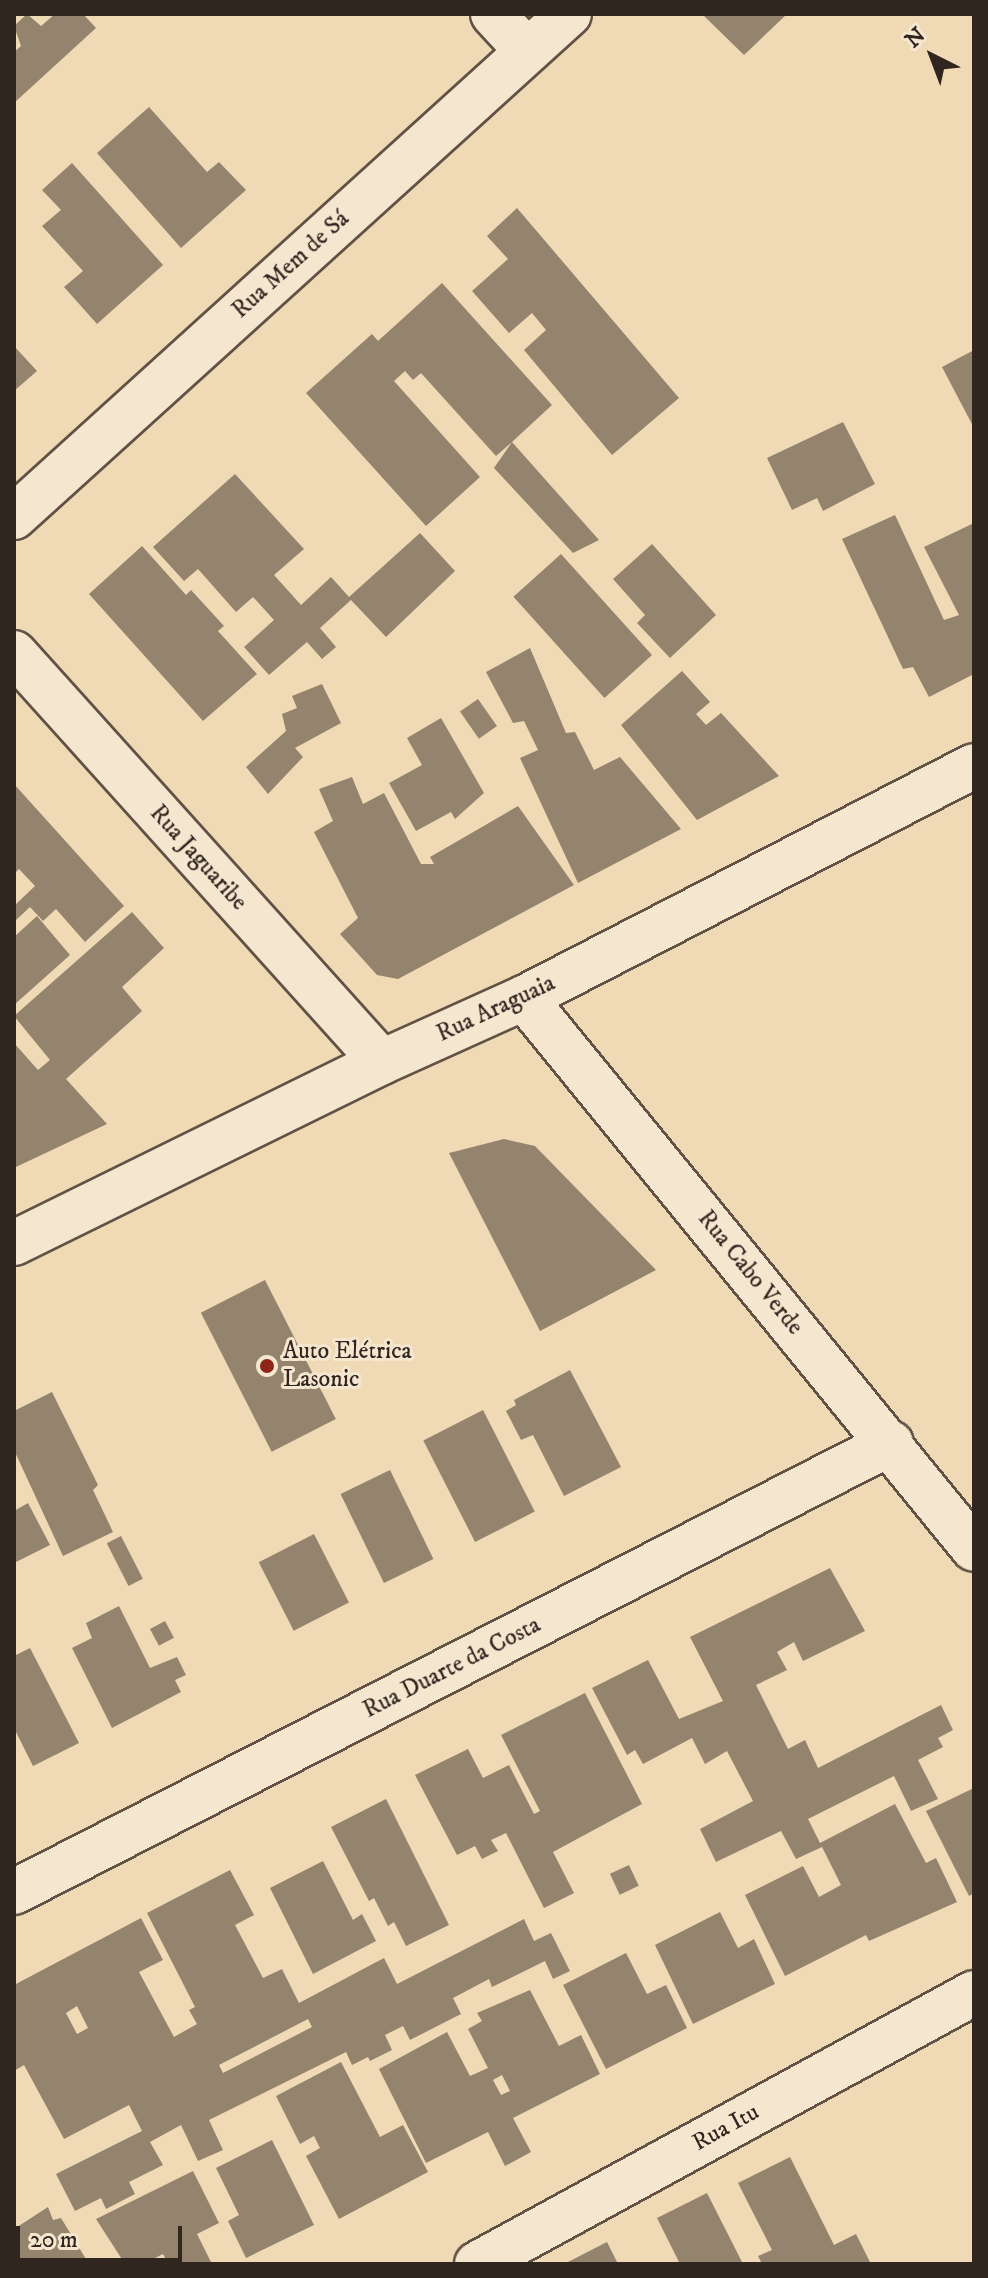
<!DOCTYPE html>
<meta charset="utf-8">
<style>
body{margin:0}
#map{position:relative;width:988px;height:2278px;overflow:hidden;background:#f0dab5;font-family:"IM FELL DW Pica",serif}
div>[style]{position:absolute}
.building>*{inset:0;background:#94836d;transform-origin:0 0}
.roads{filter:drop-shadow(2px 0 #615245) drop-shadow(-2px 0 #615245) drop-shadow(0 2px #615245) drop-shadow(0 -2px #615245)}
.minor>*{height:44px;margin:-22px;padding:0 22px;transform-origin:22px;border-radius:22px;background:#f5e7cf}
.tertiary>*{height:44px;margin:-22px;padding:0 22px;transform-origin:22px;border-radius:22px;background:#f5e7cf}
.dots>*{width:22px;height:22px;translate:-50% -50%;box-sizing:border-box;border:4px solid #f5e7cf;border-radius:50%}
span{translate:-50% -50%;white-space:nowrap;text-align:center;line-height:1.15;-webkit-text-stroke:6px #f5e7cf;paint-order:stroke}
.street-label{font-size:24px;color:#312520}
.poi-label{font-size:24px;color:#312520}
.left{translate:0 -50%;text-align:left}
.frame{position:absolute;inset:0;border:16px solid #312520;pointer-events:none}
.north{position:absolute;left:892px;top:16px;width:80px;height:80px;-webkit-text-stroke:6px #f5e7cf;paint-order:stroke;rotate:318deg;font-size:22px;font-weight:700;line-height:32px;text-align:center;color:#312520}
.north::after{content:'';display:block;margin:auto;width:28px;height:36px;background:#312520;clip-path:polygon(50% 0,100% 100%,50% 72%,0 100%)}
.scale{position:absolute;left:16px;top:2226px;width:166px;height:36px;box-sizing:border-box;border:4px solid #312520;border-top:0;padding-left:10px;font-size:24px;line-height:28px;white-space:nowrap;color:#312520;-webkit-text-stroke:6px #f5e7cf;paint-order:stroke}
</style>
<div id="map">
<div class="building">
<div style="clip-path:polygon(27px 14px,41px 26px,55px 14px,83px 14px,96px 28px,14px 103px,14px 52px,21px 46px,14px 26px)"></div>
<div style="clip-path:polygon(702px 14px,787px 14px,744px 55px)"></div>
<div style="clip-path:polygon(149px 107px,207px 172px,219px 162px,246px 190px,181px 248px,97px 153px)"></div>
<div style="clip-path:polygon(72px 163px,163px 265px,97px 324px,64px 287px,83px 271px,42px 226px,61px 210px,42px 190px)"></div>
<div style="clip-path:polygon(517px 208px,679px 398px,612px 455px,524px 350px,546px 330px,532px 313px,509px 333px,472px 291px,508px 259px,487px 236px)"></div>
<div style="clip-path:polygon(442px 283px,552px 405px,512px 442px,599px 540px,573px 553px,494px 468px,512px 442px,496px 456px,421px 373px,413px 380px,405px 371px,394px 381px,480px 477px,426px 526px,306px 393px,372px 334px,378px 341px)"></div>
<div style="clip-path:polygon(14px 346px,37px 371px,14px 391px)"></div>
<div style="clip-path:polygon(974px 350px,974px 428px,942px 367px)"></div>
<div style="clip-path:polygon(843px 422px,875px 484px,823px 511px,817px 498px,792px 510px,767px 458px)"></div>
<div style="clip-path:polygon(235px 474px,304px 549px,274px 575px,301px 605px,331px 577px,349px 597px,420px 533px,455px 571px,386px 637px,351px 600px,320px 628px,336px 647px,322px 659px,307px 642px,269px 675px,244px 647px,274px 620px,253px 597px,236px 612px,198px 569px,184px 581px,153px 547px)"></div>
<div style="clip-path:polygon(895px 515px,944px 620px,959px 615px,924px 547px,974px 523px,974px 674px,929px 697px,913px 667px,903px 669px,842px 539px)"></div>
<div style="clip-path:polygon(652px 544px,716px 615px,670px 658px,637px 623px,645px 615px,613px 579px)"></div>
<div style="clip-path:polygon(142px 546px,186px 595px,191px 590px,224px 626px,218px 631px,257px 674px,203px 721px,89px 594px)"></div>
<div style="left:561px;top:554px;width:136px;height:64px;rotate:48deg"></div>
<div style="clip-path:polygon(530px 648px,566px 733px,575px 732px,594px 770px,620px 757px,681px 829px,578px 883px,520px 758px,538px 750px,524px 721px,513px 723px,486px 672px)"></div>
<div style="clip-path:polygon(682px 671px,710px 702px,696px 714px,706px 725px,721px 713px,779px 776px,697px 820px,621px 725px)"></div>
<div style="clip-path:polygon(322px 684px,341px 723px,295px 748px,303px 757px,268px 794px,246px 767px,286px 731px,282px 714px,297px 708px,292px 696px)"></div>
<div style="left:478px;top:699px;width:33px;height:22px;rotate:55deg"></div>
<div style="clip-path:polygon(441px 718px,484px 793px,455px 819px,451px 812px,416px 831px,389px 783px,422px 765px,407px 738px)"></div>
<div style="clip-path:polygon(352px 777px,363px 804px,384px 793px,421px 864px,434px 864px,430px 857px,518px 806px,574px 885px,398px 979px,377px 975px,340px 934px,358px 918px,314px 832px,333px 821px,319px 789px)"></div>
<div style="clip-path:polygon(14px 784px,124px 906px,85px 942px,56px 909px,43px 921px,30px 907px,14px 922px,14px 906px,35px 886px,19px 869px,14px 874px)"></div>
<div style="clip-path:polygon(132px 912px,164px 948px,122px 987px,142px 1011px,66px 1079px,107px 1124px,16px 1167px,14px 1043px,38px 1070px,50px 1060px,14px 1016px)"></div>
<div style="clip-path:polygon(37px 916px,70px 955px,14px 1005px,14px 937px)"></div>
<div style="clip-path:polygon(504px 1139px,535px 1146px,656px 1270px,540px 1331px,449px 1153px)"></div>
<div style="left:265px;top:1280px;width:156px;height:72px;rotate:63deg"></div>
<div style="clip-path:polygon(570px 1370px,621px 1467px,564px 1496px,533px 1435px,521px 1440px,506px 1411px,516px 1405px,514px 1400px)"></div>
<div style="clip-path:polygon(52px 1392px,98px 1485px,93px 1490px,113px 1532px,63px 1556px,14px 1450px,14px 1411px)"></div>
<div style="left:483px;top:1410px;width:114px;height:67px;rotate:63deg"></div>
<div style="left:390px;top:1470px;width:99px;height:55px;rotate:64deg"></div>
<div style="clip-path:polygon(28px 1503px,50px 1545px,14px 1563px,14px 1511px)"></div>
<div style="left:314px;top:1534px;width:77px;height:62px;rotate:63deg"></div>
<div style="left:121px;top:1536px;width:48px;height:16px;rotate:63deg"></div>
<div style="clip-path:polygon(830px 1568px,865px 1631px,803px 1661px,794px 1642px,777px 1652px,787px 1670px,756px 1685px,788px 1749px,805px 1740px,818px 1768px,941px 1705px,953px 1730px,938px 1738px,943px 1747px,918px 1760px,938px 1799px,911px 1811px,894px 1776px,808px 1819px,820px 1843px,895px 1804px,926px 1863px,936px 1858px,957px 1902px,869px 1941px,866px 1935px,785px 1976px,745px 1895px,803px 1866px,819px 1897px,841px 1885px,822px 1847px,796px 1859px,781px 1831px,716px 1862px,700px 1829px,753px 1801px,727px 1751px,705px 1764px,692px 1738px,643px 1764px,635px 1750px,627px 1755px,592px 1688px,648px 1660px,679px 1719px,723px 1701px,690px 1637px)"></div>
<div style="clip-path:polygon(119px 1606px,150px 1668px,177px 1657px,186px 1675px,175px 1680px,181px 1692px,112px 1728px,72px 1648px,92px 1638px,86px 1623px)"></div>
<div style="left:165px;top:1621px;width:19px;height:17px;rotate:62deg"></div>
<div style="clip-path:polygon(30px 1648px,79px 1743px,33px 1766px,14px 1728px,14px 1656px)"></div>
<div style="clip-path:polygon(585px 1693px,642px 1804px,553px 1852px,574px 1893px,544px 1908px,506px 1833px,491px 1840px,498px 1851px,482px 1859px,475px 1846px,457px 1855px,415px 1775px,468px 1749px,483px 1778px,509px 1765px,534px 1814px,540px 1811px,501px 1735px)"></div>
<div style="clip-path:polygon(974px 1788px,974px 1893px,969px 1896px,926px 1811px)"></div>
<div style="clip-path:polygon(386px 1799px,449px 1925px,406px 1946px,394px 1922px,388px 1926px,374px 1898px,369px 1901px,331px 1827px)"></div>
<div style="clip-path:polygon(323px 1861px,353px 1920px,362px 1914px,376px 1941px,313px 1974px,270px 1888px)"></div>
<div style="left:629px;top:1865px;width:23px;height:21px;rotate:65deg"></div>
<div style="clip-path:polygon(evenodd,230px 1870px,254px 1915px,235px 1925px,263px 1978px,282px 1969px,299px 2003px,384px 1958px,397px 1984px,524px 1919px,534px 1941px,551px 1933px,570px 1971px,553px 1979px,545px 1961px,492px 1987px,489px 1979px,453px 1998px,461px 2014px,410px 2040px,403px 2026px,385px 2035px,392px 2050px,370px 2061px,368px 2057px,352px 2065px,346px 2052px,209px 2120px,223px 2150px,198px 2161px,181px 2125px,150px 2142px,163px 2165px,129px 2182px,135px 2194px,106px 2209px,101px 2198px,75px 2211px,56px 2174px,142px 2131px,129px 2105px,64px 2139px,24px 2065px,14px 2071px,14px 1985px,141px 1918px,163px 1960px,139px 1972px,174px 2037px,197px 2024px,189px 2010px,195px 2007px,147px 1913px,230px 1870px,77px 2006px,88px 2028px,77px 2034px,66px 2013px,77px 2006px,230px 1870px,308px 2019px,312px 2027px,223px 2073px,219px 2065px,308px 2019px)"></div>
<div style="clip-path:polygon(720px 1912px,738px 1948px,754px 1939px,775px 1984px,693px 2024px,655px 1945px)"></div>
<div style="clip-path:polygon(626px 1953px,647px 1994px,666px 1985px,687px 2028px,606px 2069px,563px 1985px)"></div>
<div style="clip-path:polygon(evenodd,530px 1990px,559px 2046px,581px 2035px,600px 2074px,513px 2118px,531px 2152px,505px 2166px,488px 2132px,426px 2163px,379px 2069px,447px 2032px,470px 2076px,488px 2068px,468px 2029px,482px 2021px,477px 2013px,530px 1990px,502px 2075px,510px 2091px,501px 2095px,493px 2080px,502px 2075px)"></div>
<div style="clip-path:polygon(341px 2062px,380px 2137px,403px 2125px,428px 2172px,339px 2219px,306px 2156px,320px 2148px,314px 2136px,300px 2144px,276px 2096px)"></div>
<div style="clip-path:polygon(272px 2140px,314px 2225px,246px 2258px,228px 2221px,239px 2215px,216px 2168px)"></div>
<div style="clip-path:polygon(790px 2157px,834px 2245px,856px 2234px,871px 2264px,762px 2264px,758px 2256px,772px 2250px,738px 2183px)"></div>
<div style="clip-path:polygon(193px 2171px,219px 2223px,197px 2234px,212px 2264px,168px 2264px,163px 2254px,143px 2264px,125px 2264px,96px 2219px)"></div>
<div style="clip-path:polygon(707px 2193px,743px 2264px,680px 2264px,657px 2218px)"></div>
<div style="clip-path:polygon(48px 2207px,53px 2220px,61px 2218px,89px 2264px,14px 2264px,14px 2229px)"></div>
<div style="clip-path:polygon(607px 2242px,618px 2264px,564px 2264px)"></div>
</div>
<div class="roads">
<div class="minor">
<div style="left:493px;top:14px;width:50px;rotate:47.4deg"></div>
<div style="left:14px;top:517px;width:749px;rotate:-42.19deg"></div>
<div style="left:14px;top:653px;width:550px;rotate:48.02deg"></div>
<div style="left:524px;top:998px;width:711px;rotate:50.76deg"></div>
<div style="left:14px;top:1892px;width:985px;rotate:-27.11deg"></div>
<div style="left:477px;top:2264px;width:566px;rotate:-28.6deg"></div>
</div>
<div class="tertiary">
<div style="left:14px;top:1243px;width:410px;rotate:-26.2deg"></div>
<div style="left:382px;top:1062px;width:156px;rotate:-24.3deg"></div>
<div style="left:524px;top:998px;width:506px;rotate:-27.27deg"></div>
</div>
</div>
<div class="dots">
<div style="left:267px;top:1366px;background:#8f2418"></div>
</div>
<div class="street-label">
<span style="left:291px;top:265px;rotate:-42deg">Rua Mem de Sá</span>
<span style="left:198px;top:858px;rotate:48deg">Rua Jaguaribe</span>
<span style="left:496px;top:1009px;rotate:-25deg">Rua Araguaia</span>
<span style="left:750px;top:1273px;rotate:51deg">Rua Cabo Verde</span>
<span style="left:452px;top:1668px;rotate:-27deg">Rua Duarte da Costa</span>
<span style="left:726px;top:2128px;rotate:-29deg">Rua Itu</span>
</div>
<div class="poi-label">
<span class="left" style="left:283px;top:1366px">Auto Elétrica<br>Lasonic</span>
</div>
<div class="frame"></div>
<div class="north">N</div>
<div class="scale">20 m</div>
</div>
